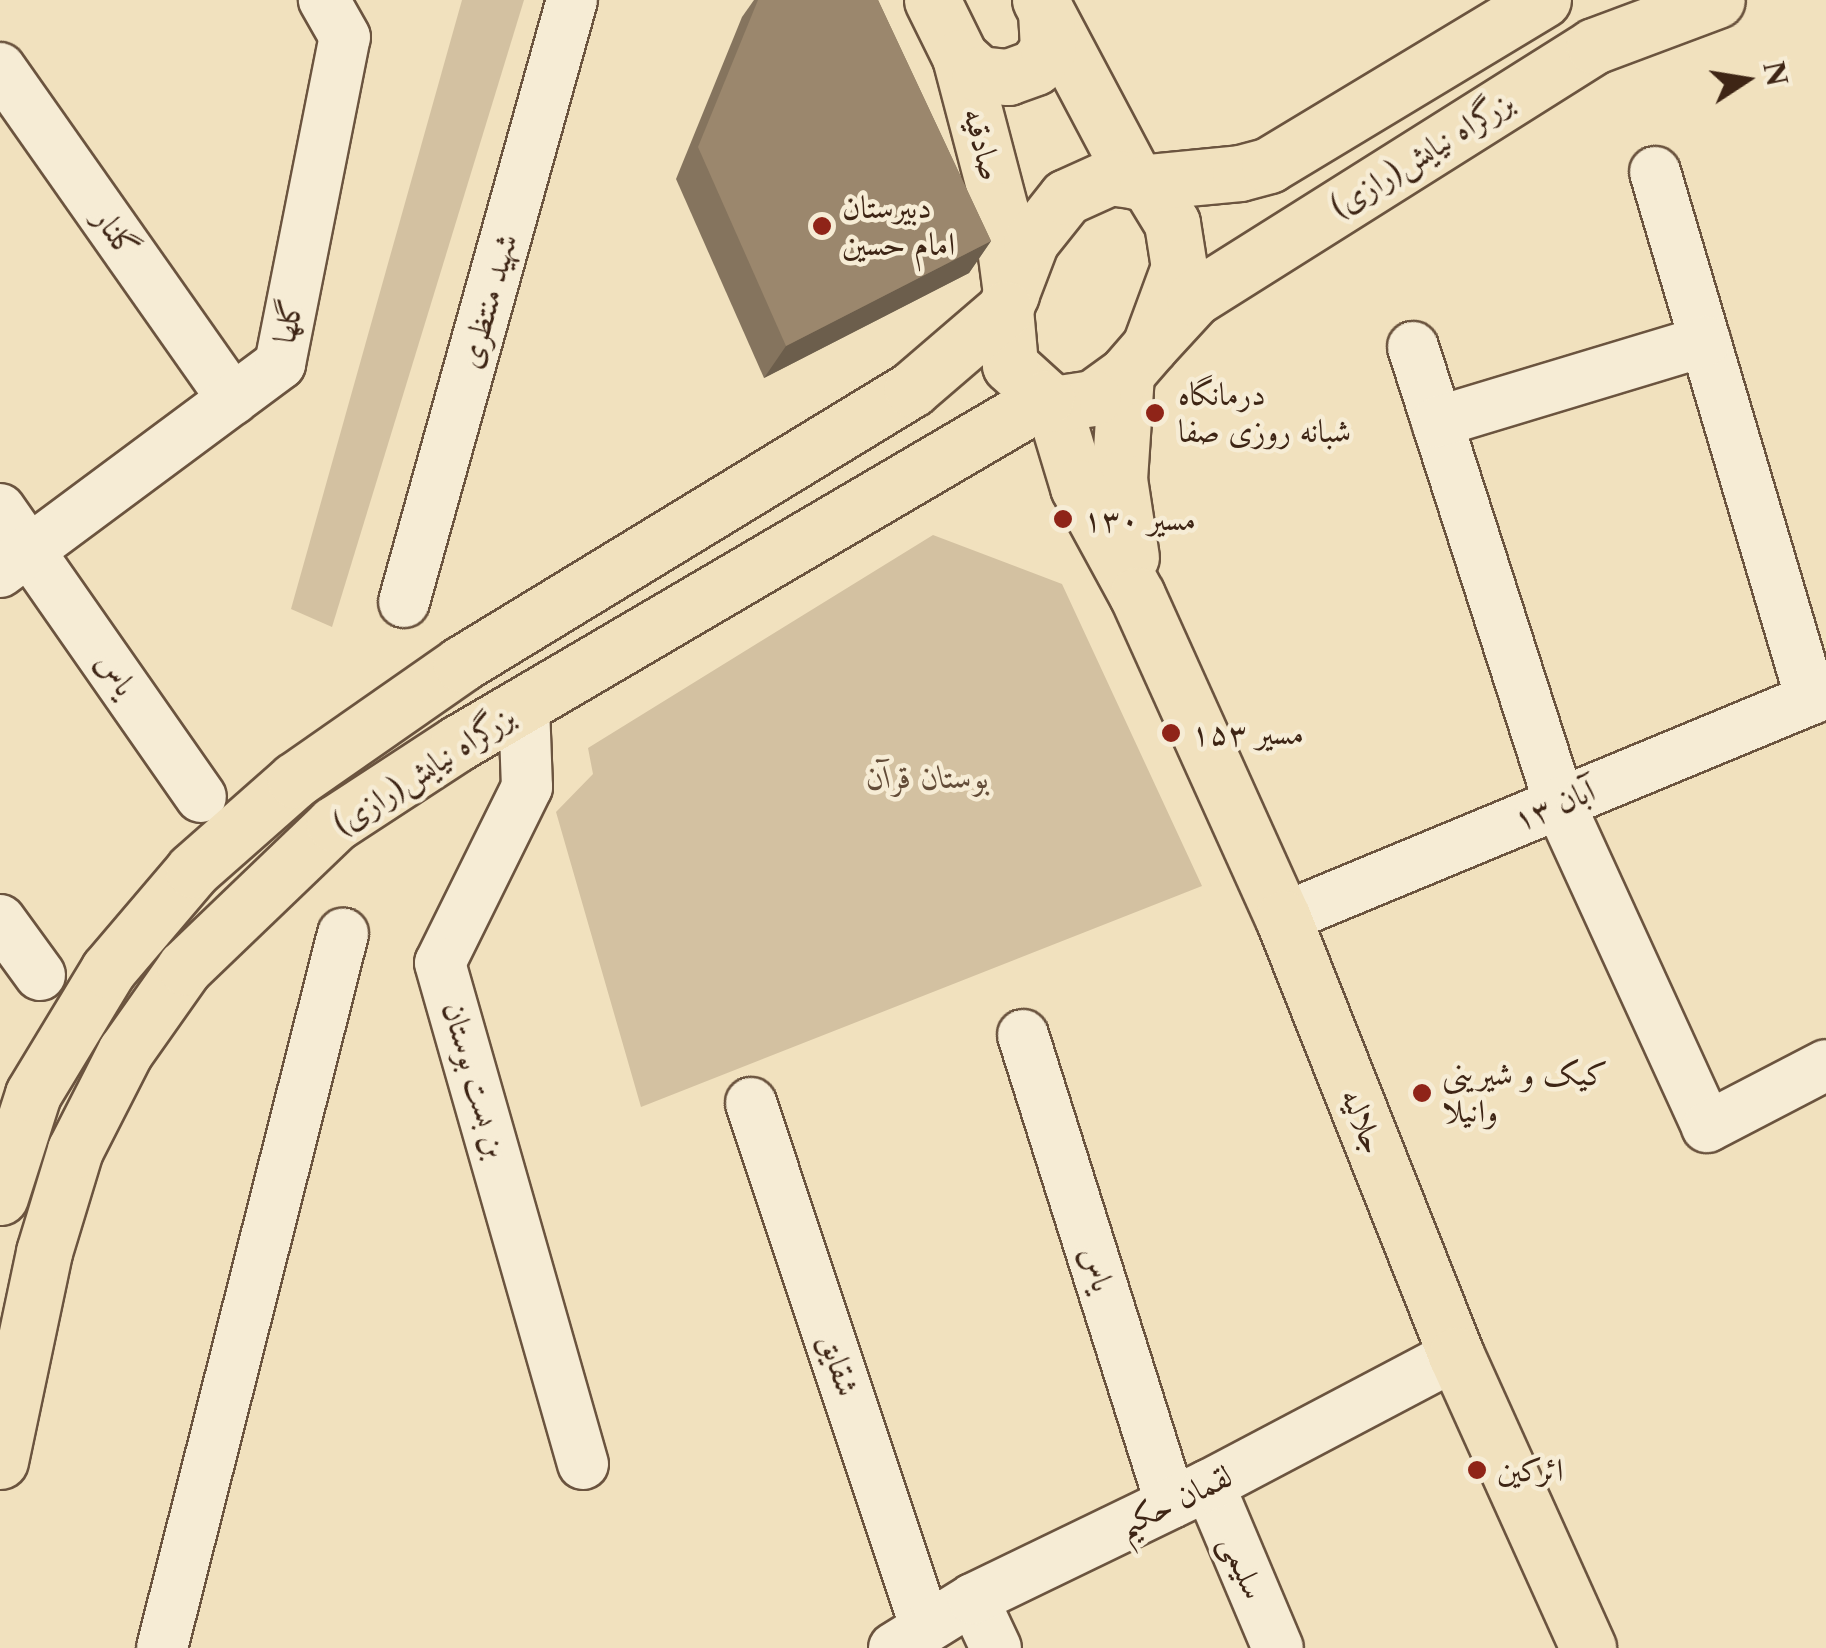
<!DOCTYPE html>
<meta charset="utf-8">
<style>
body{margin:0}
#map{position:relative;width:1826px;height:1648px;overflow:hidden;background:#f1e1be;font-family:"Libre Caslon Text",Amiri,serif}
div>[style]{position:absolute}
.green>*{inset:0;background:#d3c1a1}
.roads{filter:drop-shadow(2px 0 #6b543f) drop-shadow(-2px 0 #6b543f) drop-shadow(0 2px #6b543f) drop-shadow(0 -2px #6b543f)}
.minor>*{height:50px;margin:-25px;padding:0 25px;transform-origin:25px;border-radius:25px;background:#f6ecd5}
.major>*{height:55px;margin:-27.5px;padding:0 27.5px;transform-origin:27.5px;border-radius:27.5px;background:#f1e1be}
.highway>*{height:55px;margin:-27.5px;padding:0 27.5px;transform-origin:27.5px;border-radius:27.5px;background:#f1e1be}
.wall>*{inset:0;background:#85745e}
.shaded-wall>*{inset:0;background:#6c5e4c}
.building>*{inset:0;background:#9b876d}
.dots>*{width:28px;height:28px;translate:-50% -50%;box-sizing:border-box;border:5px solid #f6ecd5;border-radius:50%}
span{translate:-50% -50%;white-space:nowrap;text-align:center;line-height:1.15;-webkit-text-stroke:9px #f6ecd5;paint-order:stroke}
.street-label{font-size:32px;color:#3e2515}
.poi-label{font-size:32px;color:#3e2515}
.left{translate:0 -50%;text-align:left}
.park-label{font-size:32px;color:#634c38;font-style:italic}
.north{position:absolute;left:1696px;top:30px;width:100px;height:100px;-webkit-text-stroke:8px #f6ecd5;paint-order:stroke;rotate:78deg;font-size:28px;font-weight:700;line-height:40px;text-align:center;color:#3e2515}
.north::after{content:'';display:block;margin:auto;width:35px;height:45px;background:#3e2515;clip-path:polygon(50% 0,100% 100%,50% 72%,0 100%)}
</style>
<div id="map">
<div class="green">
<div style="clip-path:polygon(462px 0,524px 0,332px 627px,291px 609px)"></div>
<div style="clip-path:polygon(933px 535px,1062px 584px,1202px 886px,641px 1107px,556px 812px,593px 774px,588px 748px)"></div>
</div>
<div class="roads">
<div class="minor">
<div style="left:0;top:68px;width:405px;rotate:54.9deg"></div>
<div style="left:1655px;top:172px;width:550px;rotate:73.51deg"></div>
<div style="left:1413px;top:347px;width:479px;rotate:72.2deg"></div>
<div style="left:1559px;top:803px;width:356px;rotate:65.4deg"></div>
<div style="left:1707px;top:1127px;width:134px;rotate:-27.5deg"></div>
<div style="left:1437px;top:422px;width:280px;rotate:-16.8deg"></div>
<div style="left:0;top:509px;width:351px;rotate:55.1deg"></div>
<div style="left:0;top:572px;width:349px;rotate:-36.6deg"></div>
<div style="left:280px;top:364px;width:333px;rotate:-78.8deg"></div>
<div style="left:345px;top:37px;width:43px;rotate:-119.6deg"></div>
<div style="left:404px;top:602px;width:625px;rotate:-74.41deg"></div>
<div style="left:524px;top:706px;width:81px;rotate:87.9deg"></div>
<div style="left:527px;top:787px;width:196px;rotate:116.3deg"></div>
<div style="left:440px;top:963px;width:521px;rotate:74.07deg"></div>
<div style="left:1283px;top:918px;width:588px;rotate:-22.51deg"></div>
<div style="left:0;top:920px;width:68px;rotate:54deg"></div>
<div style="left:1023px;top:1035px;width:491px;rotate:72.5deg"></div>
<div style="left:751px;top:1103px;width:553px;rotate:71.57deg"></div>
<div style="left:1209px;top:1485px;width:177px;rotate:67.1deg"></div>
<div style="left:973px;top:1599px;width:54px;rotate:64.9deg"></div>
<div style="left:162px;top:1648px;width:737px;rotate:-75.78deg"></div>
<div style="left:894px;top:1648px;width:93px;rotate:-31.8deg"></div>
<div style="left:973px;top:1599px;width:262px;rotate:-25.8deg"></div>
<div style="left:1209px;top:1485px;width:279px;rotate:-27.8deg"></div>
</div>
<div class="major">
<div style="left:932px;top:0;width:64px;rotate:63.8deg"></div>
<div style="left:960px;top:57px;width:158px;rotate:75.3deg"></div>
<div style="left:1000px;top:210px;width:85px;rotate:82.5deg"></div>
<div style="left:1040px;top:0;width:205px;rotate:62.1deg"></div>
<div style="left:960px;top:57px;width:25px;rotate:42deg"></div>
<div style="left:979px;top:74px;width:29px;rotate:6deg"></div>
<div style="left:1008px;top:77px;width:29px;rotate:-20deg"></div>
<div style="left:1035px;top:67px;width:22px;rotate:-54deg"></div>
<div style="left:1048px;top:49px;width:37px;rotate:-93deg"></div>
<div style="left:1126px;top:374px;width:105px;rotate:93.8deg"></div>
<div style="left:1119px;top:479px;width:79px;rotate:81.3deg"></div>
<div style="left:1053px;top:404px;width:87px;rotate:73.2deg"></div>
<div style="left:1078px;top:487px;width:123px;rotate:61.4deg"></div>
<div style="left:1137px;top:595px;width:354px;rotate:65.7deg"></div>
<div style="left:1283px;top:918px;width:470px;rotate:68.4deg"></div>
<div style="left:1456px;top:1355px;width:321px;rotate:65.7deg"></div>
</div>
<div class="highway">
<div style="left:1110px;top:177px;width:37px;rotate:8deg"></div>
<div style="left:1147px;top:182px;width:48px;rotate:58.6deg"></div>
<div style="left:1172px;top:223px;width:45px;rotate:81deg"></div>
<div style="left:1179px;top:267px;width:84px;rotate:110.2deg"></div>
<div style="left:1150px;top:346px;width:37px;rotate:131deg"></div>
<div style="left:1126px;top:374px;width:41px;rotate:144deg"></div>
<div style="left:1093px;top:398px;width:40px;rotate:171.5deg"></div>
<div style="left:1053px;top:404px;width:58px;rotate:-137.8deg"></div>
<div style="left:1010px;top:365px;width:56px;rotate:-95.1deg"></div>
<div style="left:1005px;top:309px;width:73px;rotate:-69.1deg"></div>
<div style="left:1031px;top:241px;width:56px;rotate:-51.5deg"></div>
<div style="left:1066px;top:197px;width:48px;rotate:-24.4deg"></div>
<div style="left:1147px;top:182px;width:93px;rotate:-5.5deg"></div>
<div style="left:1240px;top:173px;width:30px;rotate:-15deg"></div>
<div style="left:1269px;top:165px;width:320px;rotate:-31.1deg"></div>
<div style="left:1150px;top:346px;width:65px;rotate:-47.5deg"></div>
<div style="left:1194px;top:298px;width:473px;rotate:-32.2deg"></div>
<div style="left:1594px;top:46px;width:131px;rotate:-20.5deg"></div>
<div style="left:0;top:1197px;width:108px;rotate:-72.2deg"></div>
<div style="left:33px;top:1094px;width:145px;rotate:-58.8deg"></div>
<div style="left:108px;top:970px;width:131px;rotate:-49.6deg"></div>
<div style="left:193px;top:870px;width:136px;rotate:-41.4deg"></div>
<div style="left:295px;top:780px;width:203px;rotate:-34.9deg"></div>
<div style="left:461px;top:664px;width:528px;rotate:-31.37deg"></div>
<div style="left:912px;top:389px;width:123px;rotate:-40.7deg"></div>
<div style="left:0;top:1461px;width:214px;rotate:-78.1deg"></div>
<div style="left:44px;top:1252px;width:107px;rotate:-73.1deg"></div>
<div style="left:75px;top:1150px;width:110px;rotate:-63deg"></div>
<div style="left:125px;top:1052px;width:104px;rotate:-54.8deg"></div>
<div style="left:185px;top:967px;width:207px;rotate:-43.8deg"></div>
<div style="left:334px;top:824px;width:148px;rotate:-33.2deg"></div>
<div style="left:458px;top:743px;width:682px;rotate:-30.4deg"></div>
</div>
</div>
<div class="wall">
<div style="clip-path:polygon(754px 0,878px 0,991px 241px,969px 273px,764px 378px,676px 179px,742px 17px)"></div>
</div>
<div class="shaded-wall">
<div style="clip-path:polygon(991px 241px,969px 273px,764px 378px,786px 346px)"></div>
</div>
<div class="building">
<div style="clip-path:polygon(758px 0,878px 0,991px 241px,786px 346px,698px 147px)"></div>
</div>
<div class="dots">
<div style="left:822px;top:226px;background:#8f2418"></div>
<div style="left:1155px;top:413px;background:#8f2418"></div>
<div style="left:1063px;top:519px;background:#8f2418"></div>
<div style="left:1171px;top:733px;background:#8f2418"></div>
<div style="left:1422px;top:1093px;background:#8f2418"></div>
<div style="left:1477px;top:1470px;background:#8f2418"></div>
</div>
<div class="street-label">
<span style="left:983px;top:144px;rotate:75deg">صادقیه</span>
<span style="left:1422px;top:154px;rotate:-32deg">بزرگراه نیایش(رازی)</span>
<span style="left:116px;top:233px;rotate:55deg">گلنار</span>
<span style="left:488px;top:301px;rotate:-74deg">شهید منتظری</span>
<span style="left:288px;top:321px;rotate:-79deg">گلها</span>
<span style="left:116px;top:674px;rotate:55deg">یاس</span>
<span style="left:424px;top:770px;rotate:-33deg">بزرگراه نیایش(رازی)</span>
<span style="left:1554px;top:805px;rotate:-22deg">۱۳ آبان</span>
<span style="left:475px;top:1080px;rotate:74deg">بن بست بوستان</span>
<span style="left:1363px;top:1121px;rotate:68deg">جلالیه</span>
<span style="left:1097px;top:1269px;rotate:72deg">یاس</span>
<span style="left:839px;top:1365px;rotate:72deg">شقایق</span>
<span style="left:1175px;top:1501px;rotate:-26deg">لقمان حکیم</span>
<span style="left:1243px;top:1567px;rotate:67deg">سلیمی</span>
</div>
<div class="poi-label">
<span class="left" style="left:842px;top:226px">دبیرستان<br>امام حسین</span>
<span class="left" style="left:1178px;top:413px">درمانگاه<br>شبانه روزی صفا</span>
<span class="left" style="left:1083px;top:519px">مسیر ۱۳۰</span>
<span class="left" style="left:1191px;top:733px">مسیر ۱۵۳</span>
<span class="left" style="left:1442px;top:1093px">کیک و شیرینی<br>وانیلا</span>
<span class="left" style="left:1497px;top:1470px">ائرکین</span>
</div>
<div class="park-label">
<span style="left:928px;top:777px">بوستان قرآن</span>
</div>
<div class="north">N</div>
</div>
